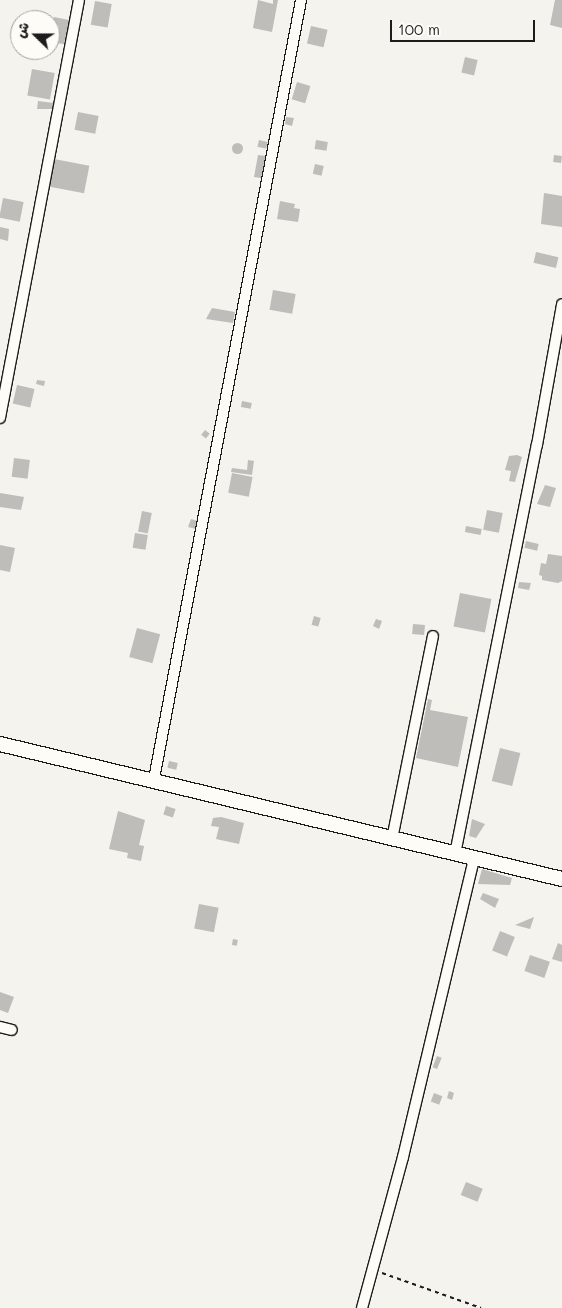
<!DOCTYPE html>
<meta charset="utf-8">
<style>
body{margin:0}
#map{position:relative;width:562px;height:1308px;overflow:hidden;background:#f4f3ee;font-family:Mali,"Playpen Sans Arabic",sans-serif}
div>[style]{position:absolute}
.building>*{inset:0;background:#bebdba;transform-origin:0 0}
.round{border-radius:50%}
.path>*{height:2px;margin-top:-1px;transform-origin:0;background:repeating-linear-gradient(90deg,#1c1c1c 0 4px,transparent 0 8px)}
.roads{filter:drop-shadow(1px 0 #1c1c1c) drop-shadow(-1px 0 #1c1c1c) drop-shadow(0 1px #1c1c1c) drop-shadow(0 -1px #1c1c1c)}
.street>*{height:10px;margin:-5px;padding:0 5px;transform-origin:5px;border-radius:5px;background:#fdfcf7}
.secondary>*{height:14px;margin:-7px;padding:0 7px;transform-origin:7px;border-radius:7px;background:#fdfcf7}
span{translate:-50% -50%;white-space:nowrap;text-align:center;line-height:1.15;-webkit-text-stroke:5px #fdfcf7;paint-order:stroke}
.north{position:absolute;left:10px;top:10px;width:50px;height:50px;box-sizing:border-box;background:#fdfcf7;border:1px solid #a3a29f;border-radius:50%;rotate:292deg;font-size:14px;font-weight:700;line-height:20px;text-align:center;color:#1c1c1c}
.north::after{content:'';display:block;margin:auto;width:18px;height:22px;background:#1c1c1c;clip-path:polygon(50% 0,100% 100%,50% 72%,0 100%)}
.scale{position:absolute;left:390px;top:20px;width:145px;height:22px;box-sizing:border-box;border:2px solid #1c1c1c;border-top:0;padding-left:6px;font-size:15px;line-height:18px;white-space:nowrap;color:#1c1c1c;-webkit-text-stroke:4px #fdfcf7;paint-order:stroke}
</style>
<div id="map">
<div class="building">
<div style="clip-path:polygon(258px 0,273px 4px,273px 0,278px 0,272px 32px,253px 28px)"></div>
<div style="clip-path:polygon(555px 0,562px 0,562px 28px,550px 25px)"></div>
<div style="left:95px;top:1px;width:17px;height:24px;rotate:10deg"></div>
<div style="clip-path:polygon(54px 17px,69px 20px,64px 44px,56px 43px,59px 26px,53px 25px)"></div>
<div style="left:311px;top:26px;width:17px;height:18px;rotate:13deg"></div>
<div style="left:465px;top:57px;width:13px;height:16px;rotate:13deg"></div>
<div style="left:32px;top:69px;width:23px;height:27px;rotate:10deg"></div>
<div style="left:297px;top:82px;width:14px;height:18px;rotate:17deg"></div>
<div style="clip-path:polygon(38px 101px,54px 103px,53px 109px,37px 109px)"></div>
<div style="left:78px;top:112px;width:21px;height:18px;rotate:11deg"></div>
<div style="clip-path:polygon(286px 117px,294px 118px,292px 126px,285px 124px)"></div>
<div style="left:259px;top:140px;width:9px;height:7px;rotate:13deg"></div>
<div style="left:316px;top:140px;width:12px;height:9px;rotate:9deg"></div>
<div class="round" style="left:231.5px;top:142.5px;width:11px;height:11px"></div>
<div style="clip-path:polygon(258px 155px,266px 156px,261px 178px,254px 177px)"></div>
<div style="left:554px;top:155px;width:8px;height:7px;rotate:7deg"></div>
<div style="left:54px;top:159px;width:36px;height:28px;rotate:11deg"></div>
<div style="left:315px;top:164px;width:9px;height:10px;rotate:13deg"></div>
<div style="clip-path:polygon(544px 193px,562px 196px,562px 227px,541px 224px)"></div>
<div style="left:3px;top:198px;width:21px;height:20px;rotate:11deg"></div>
<div style="clip-path:polygon(280px 201px,295px 204px,294px 208px,300px 209px,298px 222px,277px 219px)"></div>
<div style="clip-path:polygon(0 227px,9px 229px,8px 241px,0 239px)"></div>
<div style="left:536px;top:252px;width:23px;height:11px;rotate:13deg"></div>
<div style="left:273px;top:290px;width:23px;height:20px;rotate:10deg"></div>
<div style="clip-path:polygon(212px 308px,235px 312px,233px 323px,206px 319px)"></div>
<div style="clip-path:polygon(37px 380px,45px 381px,44px 386px,36px 384px)"></div>
<div style="left:17px;top:385px;width:18px;height:19px;rotate:13deg"></div>
<div style="left:242px;top:401px;width:10px;height:6px;rotate:11deg"></div>
<div style="left:205px;top:430px;width:6px;height:6px;rotate:39deg"></div>
<div style="clip-path:polygon(517px 455px,522px 457px,515px 482px,509px 481px,511px 471px,505px 470px,509px 456px)"></div>
<div style="left:14px;top:458px;width:16px;height:19px;rotate:7deg"></div>
<div style="clip-path:polygon(248px 460px,254px 461px,252px 475px,231px 472px,232px 468px,247px 470px)"></div>
<div style="left:232px;top:473px;width:21px;height:20px;rotate:11deg"></div>
<div style="clip-path:polygon(545px 485px,556px 488px,550px 507px,537px 504px)"></div>
<div style="clip-path:polygon(0 493px,24px 497px,21px 510px,0 507px)"></div>
<div style="left:487px;top:510px;width:16px;height:20px;rotate:11deg"></div>
<div style="left:142px;top:511px;width:10px;height:21px;rotate:11deg"></div>
<div style="clip-path:polygon(191px 519px,198px 521px,196px 529px,188px 527px)"></div>
<div style="left:466px;top:526px;width:16px;height:6px;rotate:11deg"></div>
<div style="left:135px;top:533px;width:13px;height:15px;rotate:9deg"></div>
<div style="left:526px;top:541px;width:13px;height:7px;rotate:13deg"></div>
<div style="clip-path:polygon(0 545px,15px 548px,10px 572px,0 570px)"></div>
<div style="clip-path:polygon(548px 554px,562px 556px,562px 581px,558px 583px,542px 580px,542px 576px,539px 575px,541px 563px,546px 564px)"></div>
<div style="clip-path:polygon(519px 582px,531px 583px,529px 590px,518px 588px)"></div>
<div style="left:460px;top:593px;width:32px;height:34px;rotate:11deg"></div>
<div style="left:314px;top:616px;width:7px;height:9px;rotate:16deg"></div>
<div style="clip-path:polygon(376px 619px,382px 621px,379px 629px,373px 626px)"></div>
<div style="left:413px;top:624px;width:12px;height:10px;rotate:5deg"></div>
<div style="left:137px;top:628px;width:24px;height:30px;rotate:15deg"></div>
<div style="clip-path:polygon(428px 699px,432px 700px,430px 710px,468px 717px,458px 767px,416px 758px)"></div>
<div style="left:500px;top:748px;width:21px;height:34px;rotate:14deg"></div>
<div style="left:169px;top:761px;width:9px;height:7px;rotate:13deg"></div>
<div style="left:166px;top:806px;width:10px;height:9px;rotate:17deg"></div>
<div style="clip-path:polygon(118px 811px,145px 820px,139px 845px,144px 846px,141px 861px,127px 858px,128px 853px,109px 849px)"></div>
<div style="clip-path:polygon(221px 817px,244px 823px,239px 844px,216px 839px,219px 827px,211px 826px,213px 818px)"></div>
<div style="clip-path:polygon(472px 819px,485px 824px,476px 838px,469px 836px)"></div>
<div style="clip-path:polygon(482px 869px,512px 878px,510px 885px,478px 884px)"></div>
<div style="clip-path:polygon(483px 893px,499px 899px,495px 908px,480px 899px)"></div>
<div style="left:199px;top:904px;width:20px;height:25px;rotate:11deg"></div>
<div style="clip-path:polygon(534px 917px,530px 929px,515px 925px)"></div>
<div style="left:500px;top:931px;width:16px;height:21px;rotate:22deg"></div>
<div style="left:233px;top:939px;width:5px;height:6px;rotate:11deg"></div>
<div style="clip-path:polygon(558px 943px,562px 945px,562px 962px,552px 959px)"></div>
<div style="left:530px;top:955px;width:21px;height:17px;rotate:19deg"></div>
<div style="clip-path:polygon(0 992px,14px 997px,8px 1013px,0 1010px)"></div>
<div style="left:437px;top:1056px;width:5px;height:12px;rotate:22deg"></div>
<div style="clip-path:polygon(449px 1091px,454px 1093px,452px 1100px,447px 1098px)"></div>
<div style="left:434px;top:1093px;width:9px;height:9px;rotate:21deg"></div>
<div style="left:466px;top:1182px;width:18px;height:14px;rotate:22deg"></div>
</div>
<div class="path">
<div style="left:382px;top:1273px;width:105px;rotate:19.5deg"></div>
</div>
<div class="roads">
<div class="street">
<div style="left:0;top:418px;width:425px;rotate:-79.3deg"></div>
<div style="left:154px;top:779px;width:793px;rotate:-79.31deg"></div>
<div style="left:392px;top:839px;width:207px;rotate:-78.6deg"></div>
<div style="left:455px;top:854px;width:417px;rotate:-78.7deg"></div>
<div style="left:537px;top:445px;width:143px;rotate:-79.9deg"></div>
<div style="left:0;top:1027px;width:12px;rotate:14deg"></div>
<div style="left:362px;top:1308px;width:156px;rotate:-74.8deg"></div>
<div style="left:403px;top:1157px;width:307px;rotate:-76.6deg"></div>
</div>
<div class="secondary">
<div style="left:0;top:744px;width:578px;rotate:13.51deg"></div>
</div>
</div>
<div class="north">ش</div>
<div class="scale">100 m</div>
</div>
